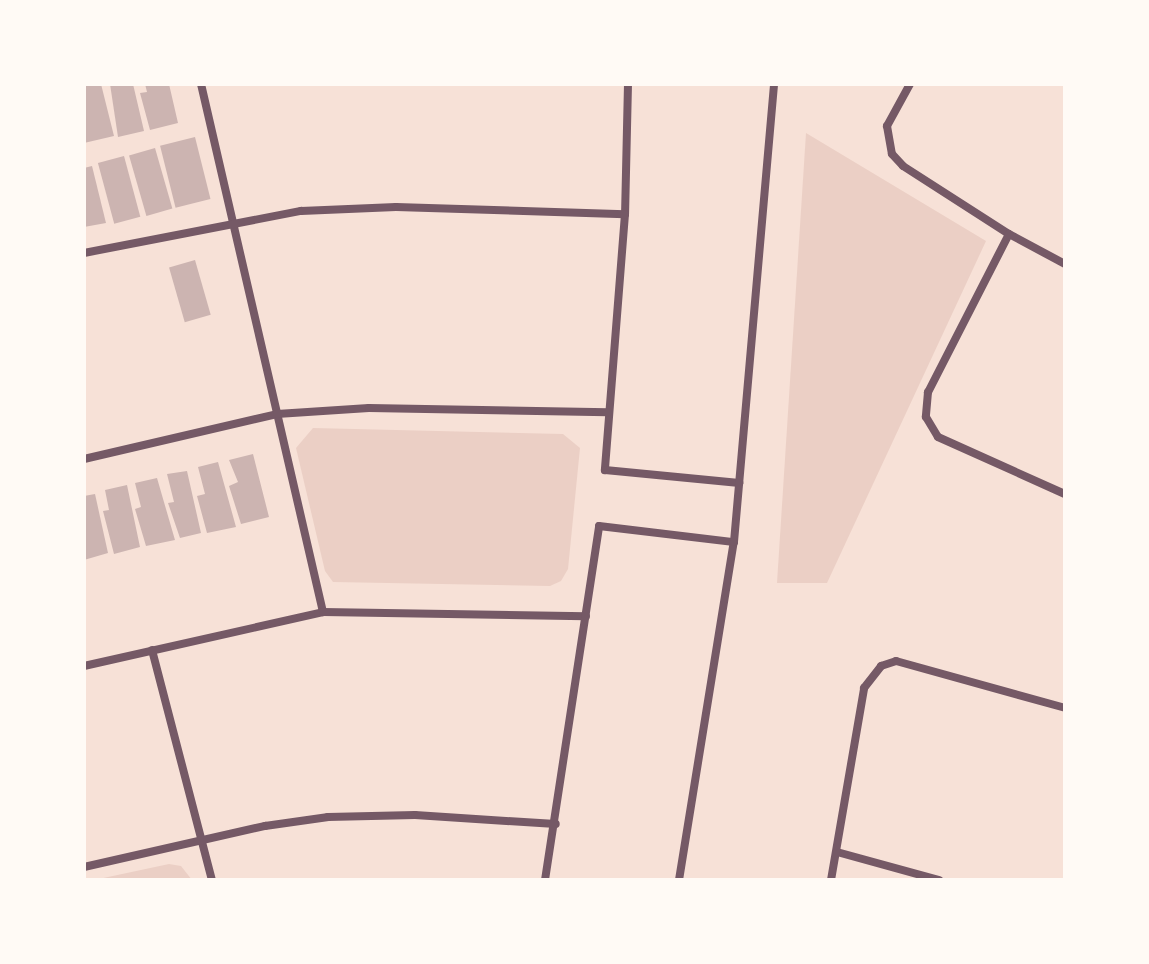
<!DOCTYPE html>
<style>
body{margin:0}
#map{position:relative;width:1149px;height:964px;overflow:hidden;background:#f7e1d7;font-family:"Zilla Slab",serif}
div>[style]{position:absolute}
.green>*{inset:0;background:#ebcfc5}
.building>*{inset:0;background:#ccb4b1;transform-origin:0 0}
.minor>*{height:8px;margin:-4px;padding:0 4px;transform-origin:4px;border-radius:4px;background:#755966}
span{translate:-50% -50%;white-space:nowrap;text-align:center;line-height:1.15;-webkit-text-stroke:8px #fffaf5;paint-order:stroke}
.frame{position:absolute;inset:0;border:86px solid #fffaf5;pointer-events:none}
</style>
<div id="map">
<div class="green">
<div style="clip-path:polygon(806px 133px,986px 241px,827px 583px,777px 583px)"></div>
<div style="clip-path:polygon(313px 428px,563px 434px,580px 448px,568px 569px,561px 581px,550px 586px,333px 582px,325px 571px,296px 448px)"></div>
<div style="clip-path:polygon(169px 864px,181px 866px,192px 880px,94px 880px)"></div>
</div>
<div class="building">
<div style="clip-path:polygon(84px 84px,101px 84px,114px 136px,84px 143px)"></div>
<div style="clip-path:polygon(110px 84px,133px 84px,144px 131px,118px 137px)"></div>
<div style="clip-path:polygon(145px 84px,169px 84px,178px 123px,150px 130px,140px 93px,147px 92px)"></div>
<div style="left:195px;top:137px;width:64px;height:36px;rotate:76deg"></div>
<div style="left:155px;top:148px;width:63px;height:27px;rotate:74deg"></div>
<div style="left:124px;top:156px;width:63px;height:27px;rotate:75deg"></div>
<div style="clip-path:polygon(92px 166px,106px 223px,84px 227px,84px 168px)"></div>
<div style="left:195px;top:260px;width:57px;height:27px;rotate:74deg"></div>
<div style="clip-path:polygon(253px 454px,269px 517px,241px 524px,229px 486px,238px 482px,229px 460px)"></div>
<div style="clip-path:polygon(218px 462px,236px 527px,207px 533px,197px 496px,205px 494px,198px 467px)"></div>
<div style="clip-path:polygon(187px 471px,201px 533px,180px 538px,168px 503px,174px 502px,167px 474px)"></div>
<div style="clip-path:polygon(157px 478px,175px 540px,146px 546px,135px 509px,141px 507px,135px 483px)"></div>
<div style="clip-path:polygon(127px 485px,140px 547px,114px 554px,103px 511px,109px 510px,105px 490px)"></div>
<div style="clip-path:polygon(95px 494px,108px 553px,84px 560px,84px 496px)"></div>
</div>
<div class="minor">
<div style="left:201px;top:84px;width:542px;rotate:76.99deg"></div>
<div style="left:628px;top:84px;width:130px;rotate:91.3deg"></div>
<div style="left:625px;top:214px;width:257px;rotate:94.5deg"></div>
<div style="left:605px;top:470px;width:135px;rotate:5.5deg"></div>
<div style="left:910px;top:84px;width:48px;rotate:118.7deg"></div>
<div style="left:887px;top:126px;width:28px;rotate:80deg"></div>
<div style="left:892px;top:154px;width:16px;rotate:47deg"></div>
<div style="left:903px;top:166px;width:126px;rotate:32.7deg"></div>
<div style="left:1009px;top:234px;width:64px;rotate:28.2deg"></div>
<div style="left:1009px;top:234px;width:178px;rotate:117.1deg"></div>
<div style="left:928px;top:392px;width:25px;rotate:95deg"></div>
<div style="left:926px;top:417px;width:23px;rotate:59deg"></div>
<div style="left:938px;top:437px;width:139px;rotate:24.2deg"></div>
<div style="left:84px;top:253px;width:221px;rotate:-11deg"></div>
<div style="left:301px;top:211px;width:95px;rotate:-2.4deg"></div>
<div style="left:396px;top:207px;width:229px;rotate:1.8deg"></div>
<div style="left:84px;top:459px;width:198px;rotate:-13.1deg"></div>
<div style="left:277px;top:414px;width:92px;rotate:-3.7deg"></div>
<div style="left:369px;top:408px;width:239px;rotate:1deg"></div>
<div style="left:152px;top:650px;width:238px;rotate:75.4deg"></div>
<div style="left:84px;top:666px;width:245px;rotate:-12.7deg"></div>
<div style="left:323px;top:612px;width:263px;rotate:0.9deg"></div>
<div style="left:837px;top:852px;width:106px;rotate:15.4deg"></div>
<div style="left:84px;top:867px;width:186px;rotate:-12.8deg"></div>
<div style="left:265px;top:826px;width:64px;rotate:-8.1deg"></div>
<div style="left:328px;top:817px;width:87px;rotate:-1.3deg"></div>
<div style="left:415px;top:815px;width:141px;rotate:3.7deg"></div>
<div style="left:545px;top:880px;width:358px;rotate:-81.3deg"></div>
<div style="left:599px;top:526px;width:136px;rotate:6.8deg"></div>
<div style="left:679px;top:880px;width:342px;rotate:-80.8deg"></div>
<div style="left:734px;top:542px;width:460px;rotate:-85deg"></div>
<div style="left:831px;top:880px;width:195px;rotate:-80.2deg"></div>
<div style="left:864px;top:688px;width:28px;rotate:-52deg"></div>
<div style="left:881px;top:666px;width:16px;rotate:-18deg"></div>
<div style="left:896px;top:661px;width:175px;rotate:15.5deg"></div>
</div>
<div class="frame"></div>
</div>
